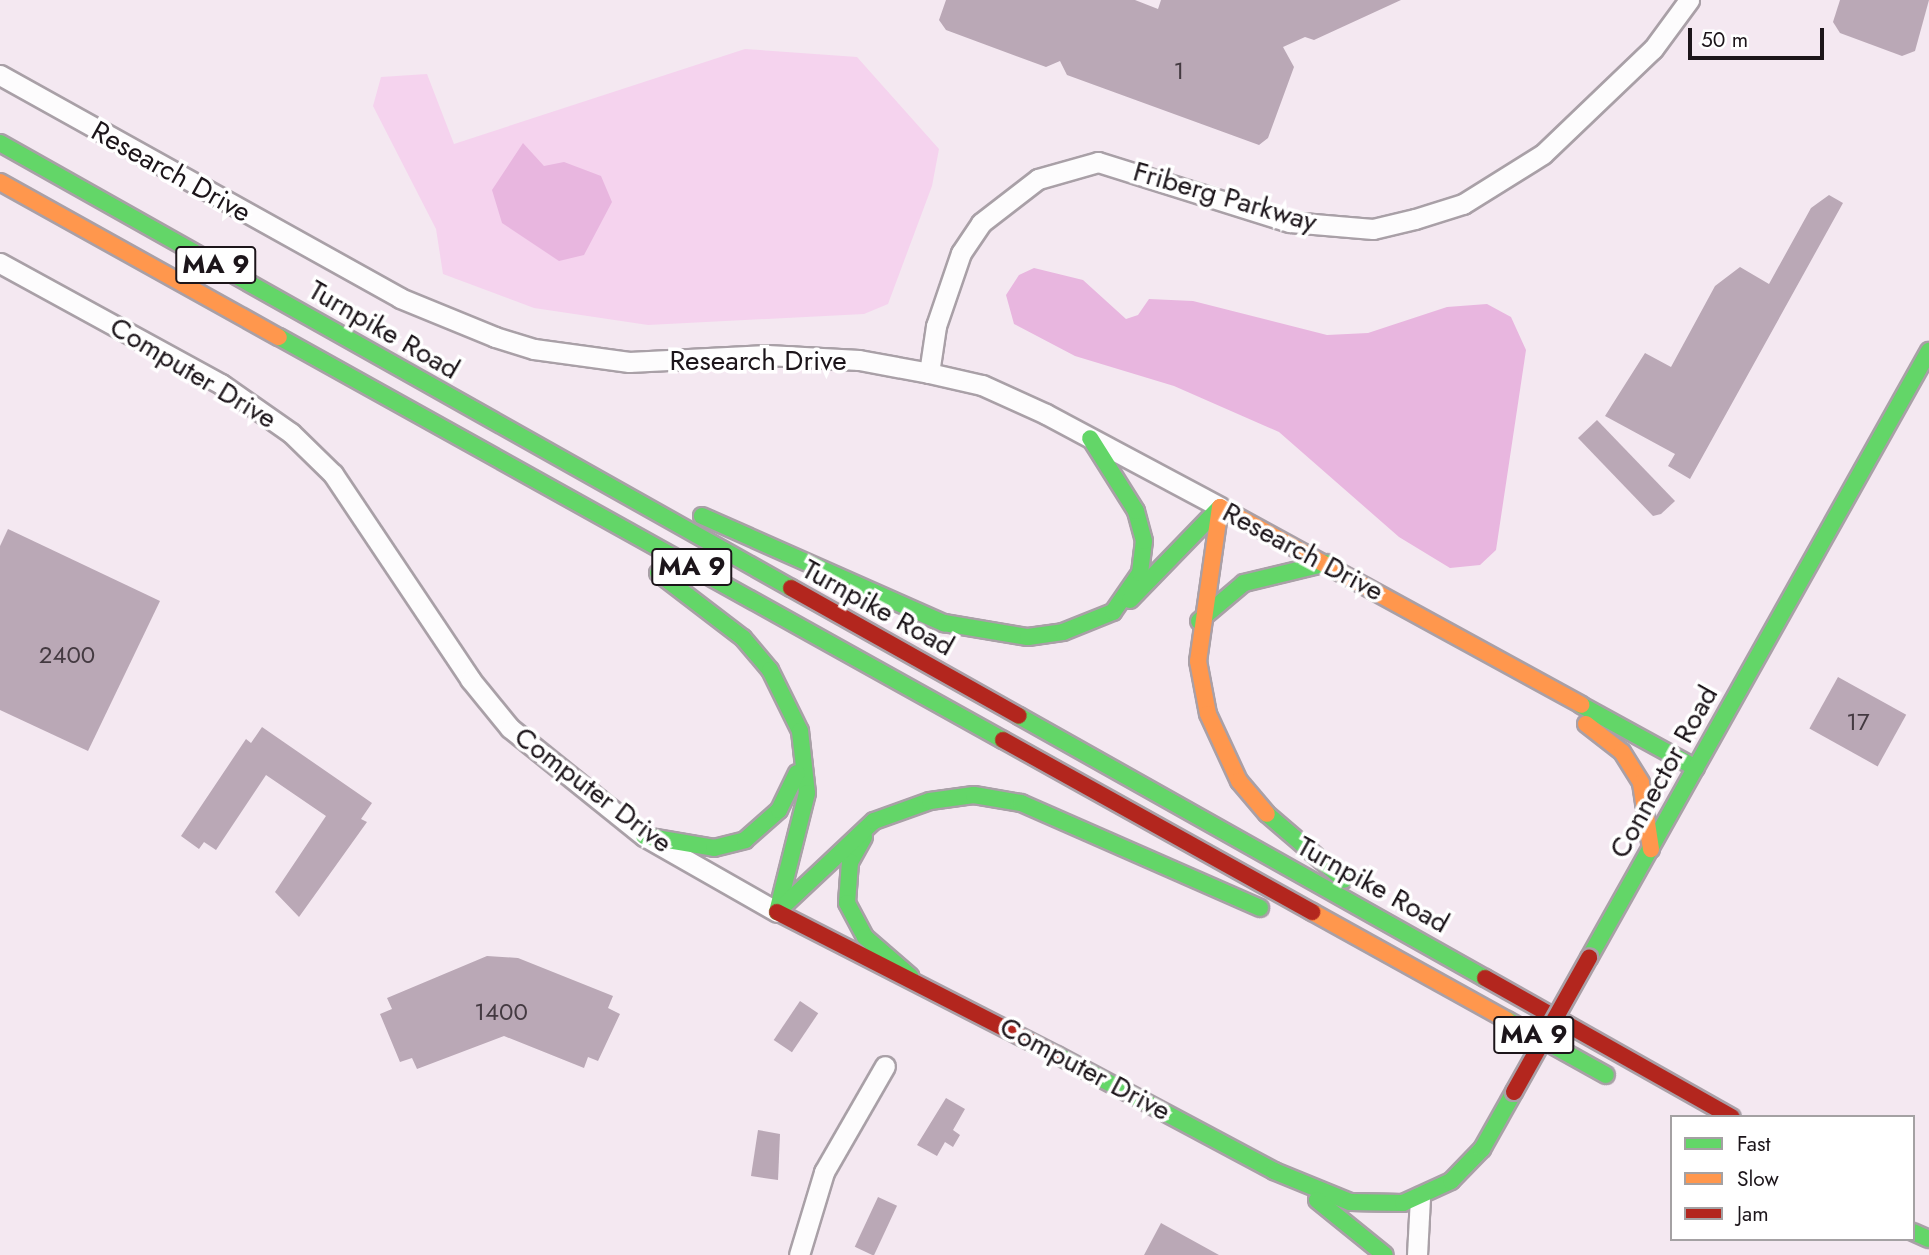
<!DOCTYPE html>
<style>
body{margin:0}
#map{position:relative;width:1929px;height:1255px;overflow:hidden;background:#f4e8f1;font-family:Jost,sans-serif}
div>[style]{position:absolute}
.green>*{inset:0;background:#f5d3ee}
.water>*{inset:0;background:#e8b6df}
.building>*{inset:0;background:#baa8b6;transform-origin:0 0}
.roads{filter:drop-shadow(2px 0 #a9a0a7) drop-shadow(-2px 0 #a9a0a7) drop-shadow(0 2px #a9a0a7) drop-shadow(0 -2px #a9a0a7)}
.street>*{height:19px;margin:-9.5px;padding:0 9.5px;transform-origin:9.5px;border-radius:9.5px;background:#fdfcfd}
.fast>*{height:16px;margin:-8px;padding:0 8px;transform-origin:8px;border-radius:8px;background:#63d668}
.slow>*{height:16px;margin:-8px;padding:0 8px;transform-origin:8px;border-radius:8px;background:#ff974d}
.jam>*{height:16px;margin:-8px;padding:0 8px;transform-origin:8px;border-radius:8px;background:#b3261e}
.bridges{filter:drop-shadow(2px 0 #a9a0a7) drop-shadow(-2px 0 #a9a0a7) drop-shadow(0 2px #a9a0a7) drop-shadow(0 -2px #a9a0a7)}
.jam-bridge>*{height:16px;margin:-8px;padding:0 8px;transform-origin:8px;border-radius:8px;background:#b3261e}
span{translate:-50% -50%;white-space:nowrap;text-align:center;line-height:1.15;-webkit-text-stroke:7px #fff;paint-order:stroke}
.number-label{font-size:24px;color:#443a41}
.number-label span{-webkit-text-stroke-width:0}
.shield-label span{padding:2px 5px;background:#fff;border:2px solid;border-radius:5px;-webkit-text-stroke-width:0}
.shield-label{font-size:26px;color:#1c151a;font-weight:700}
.street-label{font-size:28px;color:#1c151a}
.legend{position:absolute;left:1670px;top:1115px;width:245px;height:126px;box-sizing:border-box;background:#fff;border:2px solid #a4a1a3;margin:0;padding:9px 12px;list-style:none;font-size:21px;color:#1c151a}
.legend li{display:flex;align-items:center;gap:14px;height:35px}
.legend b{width:35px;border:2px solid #a4a1a3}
.scale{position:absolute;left:1688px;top:28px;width:136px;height:32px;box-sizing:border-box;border:4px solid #1c151a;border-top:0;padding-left:9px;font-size:21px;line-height:24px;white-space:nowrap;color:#1c151a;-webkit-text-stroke:5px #fff;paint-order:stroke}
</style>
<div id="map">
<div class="green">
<div style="clip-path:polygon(745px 49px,857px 57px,939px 149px,932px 186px,888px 304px,864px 314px,648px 325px,534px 308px,443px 274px,436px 229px,373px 106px,381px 77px,427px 74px,454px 144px)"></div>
</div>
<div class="water">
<div style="clip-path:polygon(523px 143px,544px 166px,564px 162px,601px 176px,612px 202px,584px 255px,559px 261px,502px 223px,492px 190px)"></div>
<div style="clip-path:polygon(1034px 268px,1083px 280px,1126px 319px,1138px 315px,1149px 299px,1193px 301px,1327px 335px,1368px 333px,1447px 307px,1487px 304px,1511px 317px,1526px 350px,1496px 550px,1480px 565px,1450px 568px,1399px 537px,1279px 432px,1174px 386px,1075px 356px,1014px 324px,1006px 295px,1019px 275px)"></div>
</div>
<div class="building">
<div style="clip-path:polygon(946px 0,1135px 0,1158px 9px,1161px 0,1401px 0,1314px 40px,1305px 37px,1283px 47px,1294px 67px,1268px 138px,1259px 145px,1067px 75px,1060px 61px,1046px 67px,946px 30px,939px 20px)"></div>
<div style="clip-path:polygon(1840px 0,1929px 0,1915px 51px,1902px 56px,1840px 33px,1833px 22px)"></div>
<div style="clip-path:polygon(1829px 195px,1843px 203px,1690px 479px,1668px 466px,1675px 454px,1605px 416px,1645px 353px,1671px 367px,1715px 286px,1740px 267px,1769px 284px,1811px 208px)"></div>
<div style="clip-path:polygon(1597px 420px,1675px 501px,1661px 514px,1653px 516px,1578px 438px)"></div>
<div style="clip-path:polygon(8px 529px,160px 601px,88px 751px,0 710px,0 546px)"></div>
<div style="left:1838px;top:677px;width:78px;height:59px;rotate:29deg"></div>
<div style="clip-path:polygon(262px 727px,372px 803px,361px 819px,367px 822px,299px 917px,275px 892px,326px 816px,266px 775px,216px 850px,204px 842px,199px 849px,181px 836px,246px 739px,251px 743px)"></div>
<div style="clip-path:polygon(487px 956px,518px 958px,613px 996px,608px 1008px,620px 1014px,598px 1061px,588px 1057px,584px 1068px,504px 1036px,417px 1069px,412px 1058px,400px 1062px,380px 1014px,392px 1009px,387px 998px)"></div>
<div style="left:800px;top:1001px;width:22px;height:47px;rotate:34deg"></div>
<div style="clip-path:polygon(946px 1098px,965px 1109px,953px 1130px,960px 1135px,953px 1147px,945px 1142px,937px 1156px,917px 1145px)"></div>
<div style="clip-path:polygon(758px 1130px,780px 1134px,778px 1180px,751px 1176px)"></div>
<div style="left:878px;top:1197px;width:21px;height:55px;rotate:25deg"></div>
<div style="clip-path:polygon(1161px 1223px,1219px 1255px,1144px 1255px)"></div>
</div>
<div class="roads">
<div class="street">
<div style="left:0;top:75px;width:458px;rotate:29.1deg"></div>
<div style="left:400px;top:298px;width:103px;rotate:22.3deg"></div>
<div style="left:495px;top:337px;width:41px;rotate:17.1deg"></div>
<div style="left:534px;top:349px;width:96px;rotate:7.8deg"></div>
<div style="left:629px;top:362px;width:138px;rotate:-2.9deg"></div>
<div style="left:767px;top:355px;width:92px;rotate:3.1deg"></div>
<div style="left:859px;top:360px;width:71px;rotate:10.5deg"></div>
<div style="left:929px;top:373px;width:54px;rotate:12.8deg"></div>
<div style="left:982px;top:385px;width:70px;rotate:24.4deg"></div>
<div style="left:1046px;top:414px;width:197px;rotate:28.1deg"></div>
<div style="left:0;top:263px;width:252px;rotate:28.7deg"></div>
<div style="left:221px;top:384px;width:85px;rotate:35deg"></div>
<div style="left:291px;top:433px;width:59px;rotate:44.3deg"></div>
<div style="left:333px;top:474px;width:247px;rotate:56.2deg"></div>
<div style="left:470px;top:679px;width:63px;rotate:50.8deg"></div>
<div style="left:510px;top:728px;width:172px;rotate:38.9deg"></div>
<div style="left:644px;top:836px;width:153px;rotate:29.7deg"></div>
<div style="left:929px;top:373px;width:48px;rotate:-81.5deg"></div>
<div style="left:936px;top:326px;width:77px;rotate:-71.1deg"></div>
<div style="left:961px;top:253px;width:36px;rotate:-56deg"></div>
<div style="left:981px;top:223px;width:72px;rotate:-37.7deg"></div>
<div style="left:1038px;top:179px;width:62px;rotate:-15.8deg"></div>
<div style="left:1098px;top:162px;width:201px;rotate:17.4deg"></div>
<div style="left:1290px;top:222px;width:83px;rotate:4.8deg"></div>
<div style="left:1373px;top:229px;width:43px;rotate:-13.4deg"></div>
<div style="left:1415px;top:219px;width:50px;rotate:-17.4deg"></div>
<div style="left:1463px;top:204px;width:94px;rotate:-32deg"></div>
<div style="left:1543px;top:154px;width:152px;rotate:-43.7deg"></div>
<div style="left:1653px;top:49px;width:61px;rotate:-53.7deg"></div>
<div style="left:799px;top:1255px;width:87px;rotate:-73.2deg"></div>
<div style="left:824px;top:1172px;width:122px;rotate:-60.1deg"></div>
<div style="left:1417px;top:1255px;width:58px;rotate:-87deg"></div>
</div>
<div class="fast">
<div style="left:0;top:143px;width:908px;rotate:29.36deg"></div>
<div style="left:279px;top:337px;width:829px;rotate:29.1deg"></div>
<div style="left:702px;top:516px;width:265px;rotate:23.9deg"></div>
<div style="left:944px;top:623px;width:85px;rotate:9.5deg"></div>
<div style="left:1028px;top:637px;width:35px;rotate:-8deg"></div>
<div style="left:1063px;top:632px;width:54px;rotate:-21.8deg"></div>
<div style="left:1113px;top:612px;width:47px;rotate:-55.3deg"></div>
<div style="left:1140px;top:573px;width:32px;rotate:-83deg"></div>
<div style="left:1144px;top:541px;width:31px;rotate:-105deg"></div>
<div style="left:1136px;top:511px;width:86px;rotate:-122.2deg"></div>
<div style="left:658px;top:573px;width:107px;rotate:37.4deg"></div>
<div style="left:743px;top:638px;width:42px;rotate:49.8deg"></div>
<div style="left:770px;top:670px;width:68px;rotate:63.8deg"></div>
<div style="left:800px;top:731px;width:62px;rotate:83.6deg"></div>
<div style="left:807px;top:793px;width:123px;rotate:104.1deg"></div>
<div style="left:1130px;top:600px;width:129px;rotate:-45.9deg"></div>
<div style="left:1199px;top:621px;width:59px;rotate:-40.2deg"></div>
<div style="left:1244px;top:583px;width:85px;rotate:-13.5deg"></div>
<div style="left:1581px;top:705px;width:131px;rotate:28.7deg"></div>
<div style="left:1019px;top:716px;width:535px;rotate:29.35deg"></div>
<div style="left:1267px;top:814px;width:101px;rotate:40.6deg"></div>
<div style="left:644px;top:836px;width:71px;rotate:9.7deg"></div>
<div style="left:714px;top:848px;width:32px;rotate:-14deg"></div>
<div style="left:745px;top:840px;width:45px;rotate:-41.4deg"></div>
<div style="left:779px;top:810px;width:41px;rotate:-64.1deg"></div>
<div style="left:864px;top:837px;width:29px;rotate:119deg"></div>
<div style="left:850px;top:862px;width:41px;rotate:94.2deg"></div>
<div style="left:847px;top:903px;width:38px;rotate:62deg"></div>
<div style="left:865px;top:937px;width:60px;rotate:40.9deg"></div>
<div style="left:777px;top:912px;width:133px;rotate:-43.2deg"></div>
<div style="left:874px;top:821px;width:59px;rotate:-19.7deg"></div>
<div style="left:930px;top:801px;width:44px;rotate:-7.8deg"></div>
<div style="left:974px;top:795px;width:48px;rotate:9.7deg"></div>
<div style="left:1021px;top:803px;width:261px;rotate:23.7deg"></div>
<div style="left:1589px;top:958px;width:696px;rotate:-60.75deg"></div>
<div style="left:1507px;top:1020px;width:113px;rotate:29.1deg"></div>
<div style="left:1057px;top:1055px;width:246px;rotate:28.1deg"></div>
<div style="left:1274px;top:1171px;width:82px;rotate:22.2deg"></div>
<div style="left:1350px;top:1202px;width:53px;rotate:1.1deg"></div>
<div style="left:1403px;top:1203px;width:53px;rotate:-24.6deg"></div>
<div style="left:1451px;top:1181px;width:45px;rotate:-45.9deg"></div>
<div style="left:1482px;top:1149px;width:65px;rotate:-60.7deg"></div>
<div style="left:1317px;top:1200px;width:87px;rotate:39deg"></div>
<div style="left:1913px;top:1232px;width:17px;rotate:24deg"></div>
</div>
<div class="slow">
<div style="left:0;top:182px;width:319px;rotate:29.1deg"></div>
<div style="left:1220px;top:507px;width:412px;rotate:28.7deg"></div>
<div style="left:1220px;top:507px;width:156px;rotate:98.1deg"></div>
<div style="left:1198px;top:661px;width:54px;rotate:79.3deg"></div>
<div style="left:1208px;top:714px;width:74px;rotate:65.2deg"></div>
<div style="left:1239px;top:781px;width:43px;rotate:49.7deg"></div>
<div style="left:1586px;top:724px;width:46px;rotate:37.9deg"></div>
<div style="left:1622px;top:752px;width:36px;rotate:58deg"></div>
<div style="left:1641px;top:783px;width:67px;rotate:81.4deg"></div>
<div style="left:1312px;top:912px;width:223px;rotate:29deg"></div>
</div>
<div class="jam">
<div style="left:791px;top:588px;width:261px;rotate:29.3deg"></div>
<div style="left:1003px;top:740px;width:354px;rotate:29.1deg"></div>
<div style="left:777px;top:912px;width:314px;rotate:27.1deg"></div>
<div style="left:1485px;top:978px;width:283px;rotate:29.4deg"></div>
</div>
</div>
<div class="bridges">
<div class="jam-bridge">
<div style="left:1514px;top:1092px;width:154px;rotate:-60.8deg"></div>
</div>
</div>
<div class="number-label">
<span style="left:1179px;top:71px">1</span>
<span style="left:67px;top:655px">2400</span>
<span style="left:1858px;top:722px">17</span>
<span style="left:501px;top:1012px">1400</span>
</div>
<div class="shield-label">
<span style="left:216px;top:265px">MA 9</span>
<span style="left:692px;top:567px">MA 9</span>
<span style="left:1534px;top:1035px">MA 9</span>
</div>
<div class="street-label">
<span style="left:171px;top:172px;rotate:29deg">Research Drive</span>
<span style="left:1225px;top:197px;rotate:16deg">Friberg Parkway</span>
<span style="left:384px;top:330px;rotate:30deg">Turnpike Road</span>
<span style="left:758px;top:361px">Research Drive</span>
<span style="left:193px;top:373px;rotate:31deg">Computer Drive</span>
<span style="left:1303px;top:552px;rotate:28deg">Research Drive</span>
<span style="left:878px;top:608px;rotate:29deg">Turnpike Road</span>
<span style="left:1664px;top:772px;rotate:-61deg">Connector Road</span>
<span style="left:593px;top:790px;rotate:37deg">Computer Drive</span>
<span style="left:1373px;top:885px;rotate:29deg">Turnpike Road</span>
<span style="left:1085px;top:1069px;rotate:28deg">Computer Drive</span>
</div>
<ul class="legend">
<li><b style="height:9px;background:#63d668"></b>Fast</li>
<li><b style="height:9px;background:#ff974d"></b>Slow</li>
<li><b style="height:9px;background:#b3261e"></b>Jam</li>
</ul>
<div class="scale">50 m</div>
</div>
